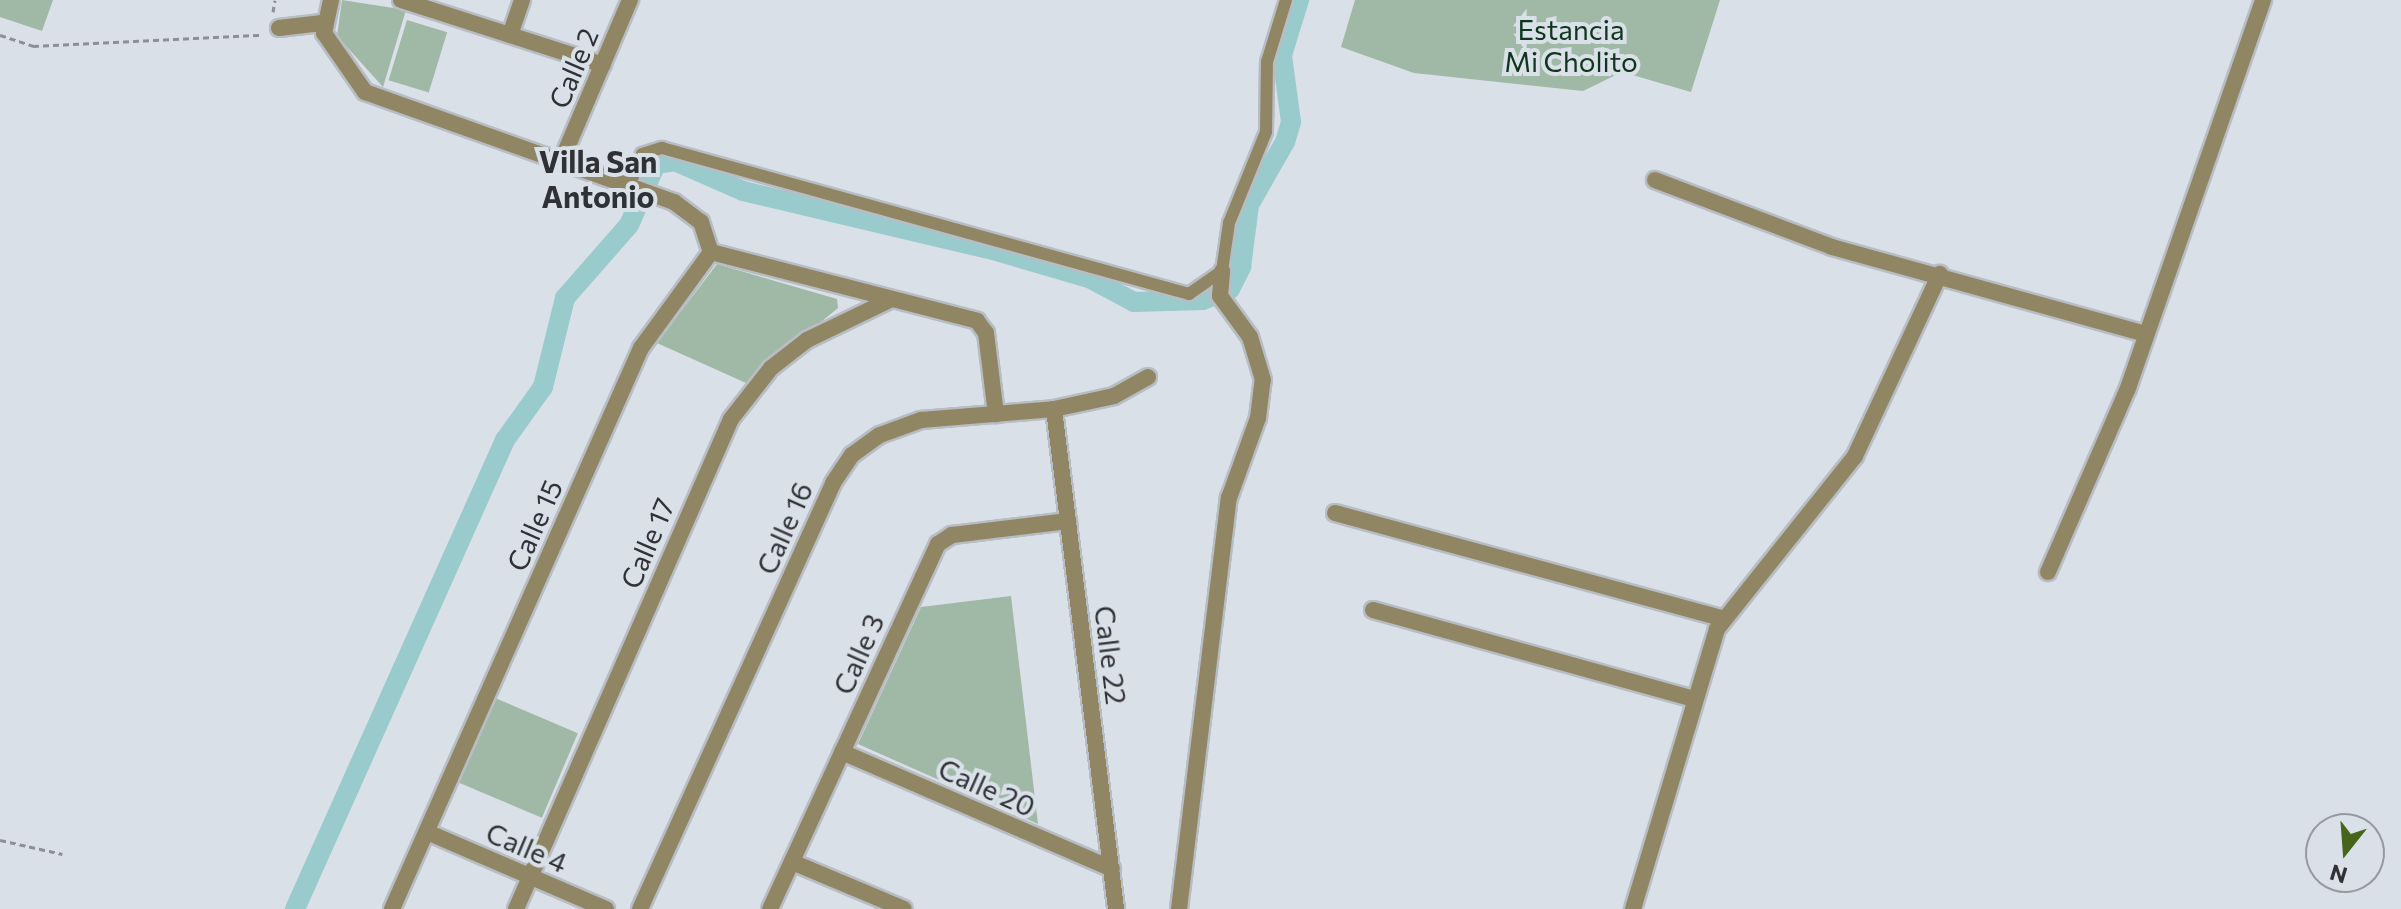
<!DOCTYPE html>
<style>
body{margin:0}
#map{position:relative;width:2401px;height:909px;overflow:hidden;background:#dae0e8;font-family:Commissioner,sans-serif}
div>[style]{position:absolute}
.green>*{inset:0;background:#a0b8a6;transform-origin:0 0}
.canal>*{height:20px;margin:-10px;padding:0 10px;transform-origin:10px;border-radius:10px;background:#99cacc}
.path>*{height:3px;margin-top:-1.5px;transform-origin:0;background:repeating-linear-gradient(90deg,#8c9096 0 6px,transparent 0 10px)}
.roads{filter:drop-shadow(2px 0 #b8bdc4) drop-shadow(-2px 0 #b8bdc4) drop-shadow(0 2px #b8bdc4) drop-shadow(0 -2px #b8bdc4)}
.service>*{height:12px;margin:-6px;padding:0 6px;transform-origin:6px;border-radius:6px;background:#918664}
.minor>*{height:16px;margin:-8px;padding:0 8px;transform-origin:8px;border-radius:8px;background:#918664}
span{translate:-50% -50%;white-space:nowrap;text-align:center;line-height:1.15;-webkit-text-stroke:8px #dae0e8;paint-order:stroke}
.park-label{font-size:28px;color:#0d361c}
.street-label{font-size:28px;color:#2f3134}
.neighbourhood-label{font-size:30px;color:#2f3134;font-weight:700}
.north{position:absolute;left:2305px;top:813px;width:80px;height:80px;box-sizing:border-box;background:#dae0e8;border:2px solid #969aa0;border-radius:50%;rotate:197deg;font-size:22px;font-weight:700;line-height:32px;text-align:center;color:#2f3134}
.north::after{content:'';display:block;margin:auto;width:28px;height:36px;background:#466519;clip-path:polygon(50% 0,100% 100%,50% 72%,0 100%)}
</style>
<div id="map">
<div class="green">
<div style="clip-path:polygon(0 0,53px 0,42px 31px,0 17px)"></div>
<div style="clip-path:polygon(342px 0,406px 10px,383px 87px,337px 36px)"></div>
<div style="clip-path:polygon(1355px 0,1720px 0,1691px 92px,1622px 72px,1583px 91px,1414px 73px,1341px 47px)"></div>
<div style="left:407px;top:20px;width:42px;height:63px;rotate:17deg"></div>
<div style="clip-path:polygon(717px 264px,837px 299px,838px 308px,746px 383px,657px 343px)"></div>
<div style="clip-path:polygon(1011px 596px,1038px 824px,858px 744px,921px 607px)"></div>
<div style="left:495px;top:698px;width:90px;height:92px;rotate:23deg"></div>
</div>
<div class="canal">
<div style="left:295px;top:909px;width:514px;rotate:-65.88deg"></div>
<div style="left:505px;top:440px;width:65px;rotate:-54.4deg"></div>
<div style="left:543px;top:387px;width:92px;rotate:-76.1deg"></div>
<div style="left:565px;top:298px;width:97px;rotate:-48.8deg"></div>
<div style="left:629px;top:225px;width:67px;rotate:-66.1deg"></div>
<div style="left:656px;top:164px;width:19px;rotate:-9deg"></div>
<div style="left:675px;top:161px;width:74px;rotate:23.8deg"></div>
<div style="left:743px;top:191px;width:257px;rotate:13.3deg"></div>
<div style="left:993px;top:250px;width:100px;rotate:16.3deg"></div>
<div style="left:1089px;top:278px;width:51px;rotate:28.1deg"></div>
<div style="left:1134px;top:302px;width:69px;rotate:-1.7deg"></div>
<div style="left:1203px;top:300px;width:29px;rotate:-22deg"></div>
<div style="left:1230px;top:289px;width:25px;rotate:-63deg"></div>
<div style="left:1241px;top:267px;width:63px;rotate:-82.6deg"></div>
<div style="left:1249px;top:205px;width:73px;rotate:-60.3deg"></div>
<div style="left:1285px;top:142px;width:21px;rotate:-73deg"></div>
<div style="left:1291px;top:122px;width:68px;rotate:-97.7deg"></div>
<div style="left:1282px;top:55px;width:58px;rotate:-72.8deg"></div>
</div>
<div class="path">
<div style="left:273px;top:12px;width:12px;rotate:-81deg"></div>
<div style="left:0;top:35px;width:35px;rotate:18deg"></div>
<div style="left:33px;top:46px;width:229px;rotate:-2.8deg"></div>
<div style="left:0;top:840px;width:64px;rotate:12.7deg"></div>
</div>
<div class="roads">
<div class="service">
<div style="left:630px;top:184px;width:32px;rotate:-68deg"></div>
<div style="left:642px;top:154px;width:21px;rotate:-17deg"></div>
<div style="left:662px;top:148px;width:547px;rotate:15.48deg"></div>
<div style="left:1189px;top:294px;width:40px;rotate:-34.9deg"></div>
<div style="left:1222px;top:271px;width:49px;rotate:-81.7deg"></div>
<div style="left:1229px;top:223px;width:98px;rotate:-67.9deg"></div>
<div style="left:1266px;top:132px;width:70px;rotate:-89.2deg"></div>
<div style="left:1267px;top:62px;width:65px;rotate:-73deg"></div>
</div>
<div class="minor">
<div style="left:331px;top:0;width:34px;rotate:102deg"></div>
<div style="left:324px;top:33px;width:72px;rotate:55.2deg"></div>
<div style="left:365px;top:92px;width:328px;rotate:19.6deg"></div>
<div style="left:674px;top:202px;width:34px;rotate:37deg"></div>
<div style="left:701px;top:222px;width:32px;rotate:72deg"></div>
<div style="left:401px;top:0;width:212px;rotate:17.8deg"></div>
<div style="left:279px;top:28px;width:43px;rotate:-6.6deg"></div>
<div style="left:510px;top:35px;width:37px;rotate:-71deg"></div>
<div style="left:563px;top:157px;width:171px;rotate:-66.9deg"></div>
<div style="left:1655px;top:180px;width:189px;rotate:20.7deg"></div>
<div style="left:1832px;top:247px;width:325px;rotate:15.5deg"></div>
<div style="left:1054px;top:409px;width:504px;rotate:82.93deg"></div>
<div style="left:1335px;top:513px;width:403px;rotate:15.2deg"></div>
<div style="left:2048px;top:572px;width:201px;rotate:-66.5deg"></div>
<div style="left:2128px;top:388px;width:411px;rotate:-70.8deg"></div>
<div style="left:1373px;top:610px;width:334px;rotate:15.5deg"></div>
<div style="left:842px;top:752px;width:294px;rotate:23.4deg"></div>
<div style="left:427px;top:832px;width:195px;rotate:23.3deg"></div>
<div style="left:792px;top:862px;width:121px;rotate:22.8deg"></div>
<div style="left:392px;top:909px;width:614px;rotate:-66.07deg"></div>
<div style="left:641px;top:348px;width:119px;rotate:-53.9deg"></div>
<div style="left:711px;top:252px;width:275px;rotate:14.5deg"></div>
<div style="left:977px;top:321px;width:15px;rotate:53deg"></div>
<div style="left:986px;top:333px;width:82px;rotate:83deg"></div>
<div style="left:516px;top:909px;width:535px;rotate:-66.31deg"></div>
<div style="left:731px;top:419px;width:65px;rotate:-51.9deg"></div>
<div style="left:771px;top:368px;width:46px;rotate:-37.9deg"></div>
<div style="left:807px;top:340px;width:94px;rotate:-25.8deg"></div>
<div style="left:640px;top:909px;width:468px;rotate:-65.6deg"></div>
<div style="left:833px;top:483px;width:34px;rotate:-56deg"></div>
<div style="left:852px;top:455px;width:34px;rotate:-36deg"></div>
<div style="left:880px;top:435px;width:44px;rotate:-20.1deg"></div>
<div style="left:921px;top:420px;width:133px;rotate:-4.7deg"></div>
<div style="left:1054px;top:409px;width:61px;rotate:-12.2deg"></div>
<div style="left:1114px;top:396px;width:39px;rotate:-29deg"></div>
<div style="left:770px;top:909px;width:402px;rotate:-65.3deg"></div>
<div style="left:938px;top:544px;width:17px;rotate:-33deg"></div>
<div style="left:952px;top:535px;width:117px;rotate:-6.9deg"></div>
<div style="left:1179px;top:909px;width:414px;rotate:-83.1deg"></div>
<div style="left:1229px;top:498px;width:85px;rotate:-70.1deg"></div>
<div style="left:1258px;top:418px;width:38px;rotate:-83deg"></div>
<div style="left:1263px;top:380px;width:45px;rotate:-106.8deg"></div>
<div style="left:1250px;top:337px;width:51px;rotate:-126.2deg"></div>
<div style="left:1220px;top:296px;width:25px;rotate:-85deg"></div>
<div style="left:1633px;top:909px;width:292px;rotate:-73.3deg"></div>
<div style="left:1717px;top:629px;width:221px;rotate:-51.4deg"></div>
<div style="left:1855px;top:456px;width:201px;rotate:-65deg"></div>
</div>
</div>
<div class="park-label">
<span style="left:1571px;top:45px">Estancia<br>Mi Cholito</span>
</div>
<div class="street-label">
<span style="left:573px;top:68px;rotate:-67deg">Calle 2</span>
<span style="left:534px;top:525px;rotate:-66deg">Calle 15</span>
<span style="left:784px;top:528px;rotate:-66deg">Calle 16</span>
<span style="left:647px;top:543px;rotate:-67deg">Calle 17</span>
<span style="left:858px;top:654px;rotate:-66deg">Calle 3</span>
<span style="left:1111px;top:655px;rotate:83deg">Calle 22</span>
<span style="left:987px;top:787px;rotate:24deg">Calle 20</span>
<span style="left:527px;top:847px;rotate:23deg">Calle 4</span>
</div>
<div class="neighbourhood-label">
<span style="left:598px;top:178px">Villa San<br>Antonio</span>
</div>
<div class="north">N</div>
</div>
